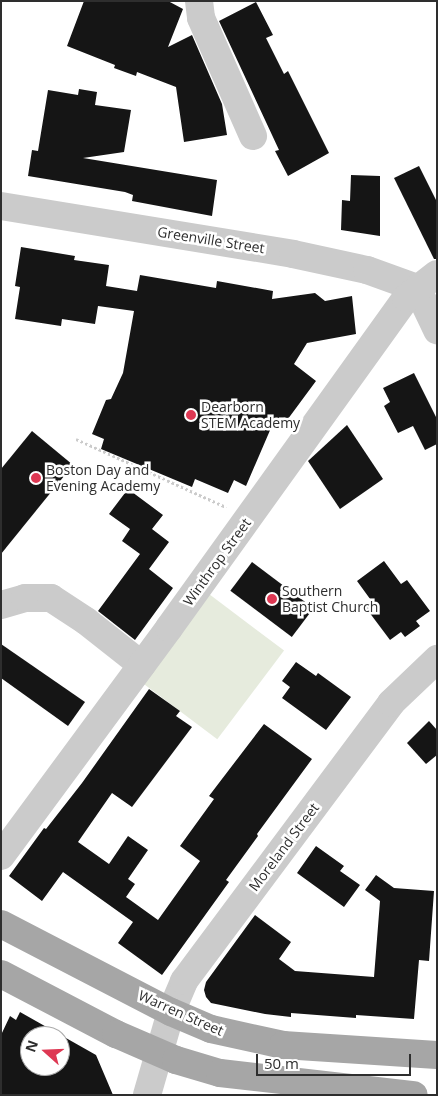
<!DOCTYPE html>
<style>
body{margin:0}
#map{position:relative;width:438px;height:1096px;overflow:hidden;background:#fff;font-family:"Open Sans",sans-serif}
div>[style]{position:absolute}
.green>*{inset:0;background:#e6ebdd;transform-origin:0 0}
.building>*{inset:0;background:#151515;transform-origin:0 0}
.path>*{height:3px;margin-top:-1.5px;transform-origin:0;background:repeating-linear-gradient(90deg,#cbcbcb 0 2.5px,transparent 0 5px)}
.minor>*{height:28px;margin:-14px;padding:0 14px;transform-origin:14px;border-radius:14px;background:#cbcbcb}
.major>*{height:28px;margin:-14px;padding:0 14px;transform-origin:14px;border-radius:14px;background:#a6a6a6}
.dots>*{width:14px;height:14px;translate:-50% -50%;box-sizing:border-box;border:2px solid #fff;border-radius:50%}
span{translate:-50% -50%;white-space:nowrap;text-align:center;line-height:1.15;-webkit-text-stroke:5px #fff;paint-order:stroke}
.street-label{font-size:14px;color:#2e2e2e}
.poi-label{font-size:14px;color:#2e2e2e}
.left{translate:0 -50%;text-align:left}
.frame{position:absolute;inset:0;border:2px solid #2e2e2e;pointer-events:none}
.north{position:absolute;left:20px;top:1026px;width:50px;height:50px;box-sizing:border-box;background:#fff;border:1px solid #ababab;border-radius:50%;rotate:290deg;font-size:14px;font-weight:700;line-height:20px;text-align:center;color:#2e2e2e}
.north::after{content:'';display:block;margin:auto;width:18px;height:22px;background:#de3853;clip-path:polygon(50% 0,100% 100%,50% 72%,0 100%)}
.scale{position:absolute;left:256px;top:1054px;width:155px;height:22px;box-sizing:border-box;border:2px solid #2e2e2e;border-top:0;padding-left:6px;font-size:15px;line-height:18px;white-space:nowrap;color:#2e2e2e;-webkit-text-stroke:4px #fff;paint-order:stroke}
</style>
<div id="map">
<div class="green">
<div style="left:209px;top:594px;width:94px;height:111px;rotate:37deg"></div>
</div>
<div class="building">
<div style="clip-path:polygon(84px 1px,168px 1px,183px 9px,168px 47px,192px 35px,222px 104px,227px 135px,184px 142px,176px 87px,137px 72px,136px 76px,114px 68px,115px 65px,67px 46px)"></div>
<div style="clip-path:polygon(256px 2px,273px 35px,266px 38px,284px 74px,288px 71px,329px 153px,288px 176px,275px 151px,279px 150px,219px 21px)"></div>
<div style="clip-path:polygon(79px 89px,97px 92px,95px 105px,131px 110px,124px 152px,83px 158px,217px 180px,212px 216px,132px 201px,133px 195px,125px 192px,28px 176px,32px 150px,38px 151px,48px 90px,78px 95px)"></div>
<div style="clip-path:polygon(419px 166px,437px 202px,437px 259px,434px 259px,394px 178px)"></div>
<div style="clip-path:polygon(351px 175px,380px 176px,380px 236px,341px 230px,342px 200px,350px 201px)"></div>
<div style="clip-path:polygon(21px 247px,75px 256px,74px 260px,109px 265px,106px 286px,137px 291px,140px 275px,216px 288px,217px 281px,273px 291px,272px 299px,315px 293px,325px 301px,352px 296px,356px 334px,307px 343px,294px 364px,316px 381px,282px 427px,274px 421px,246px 486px,234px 480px,228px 493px,195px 479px,192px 487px,101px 449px,104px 439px,92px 434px,106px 400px,111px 399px,123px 373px,134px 311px,98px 306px,95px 324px,62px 319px,61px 326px,15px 319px,20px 287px,15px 286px)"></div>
<div style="clip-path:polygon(414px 373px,437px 419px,437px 444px,425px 450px,413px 426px,398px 433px,384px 406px,390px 402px,383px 388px)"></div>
<div style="clip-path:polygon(347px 425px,383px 479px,340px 509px,308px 461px)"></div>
<div style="clip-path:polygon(32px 431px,73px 465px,1px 554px,1px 469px)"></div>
<div style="clip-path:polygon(128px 489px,163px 515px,152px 529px,169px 542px,149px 569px,173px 588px,135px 640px,98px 611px,140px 554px,122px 541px,130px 529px,109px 514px)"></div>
<div style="clip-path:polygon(384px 561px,401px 584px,407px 580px,430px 611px,416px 621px,420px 626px,405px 637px,401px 632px,390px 640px,366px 608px,373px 603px,357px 581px)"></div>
<div style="left:252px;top:562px;width:77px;height:36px;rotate:37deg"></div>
<div style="clip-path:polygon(1px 644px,85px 702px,68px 726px,1px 678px)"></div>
<div style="clip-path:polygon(296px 662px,316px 676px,318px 673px,351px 697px,326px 730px,282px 698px,290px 687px,282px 681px)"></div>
<div style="clip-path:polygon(149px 689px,180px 711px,176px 716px,192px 727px,132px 807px,112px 793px,78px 842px,109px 864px,128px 836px,148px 850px,128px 879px,135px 884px,126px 897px,158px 920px,200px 861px,180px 846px,214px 799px,209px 796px,264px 724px,312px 759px,257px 834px,258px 836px,226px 880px,229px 882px,162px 975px,118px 943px,133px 922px,63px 872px,42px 901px,9px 876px,44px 828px,46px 829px,82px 783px)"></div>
<div style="clip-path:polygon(429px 721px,437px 730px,437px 755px,426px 764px,407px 743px)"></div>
<div style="clip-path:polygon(316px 846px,344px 866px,340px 871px,360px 885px,344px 907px,297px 873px)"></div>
<div style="clip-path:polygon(376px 875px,394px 888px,434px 891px,429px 961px,419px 960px,414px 1019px,356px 1015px,356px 1018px,291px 1013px,291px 1017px,265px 1014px,211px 1003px,206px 997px,204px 990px,206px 982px,255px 915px,291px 942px,279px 959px,295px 971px,374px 977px,380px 901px,365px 890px)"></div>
<div style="clip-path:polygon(evenodd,20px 1012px,96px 1055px,113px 1095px,1px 1095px,1px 1035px,10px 1016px,16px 1020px,20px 1012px,30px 1036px,60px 1036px,60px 1066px,30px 1066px,30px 1036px)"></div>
</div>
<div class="path">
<div style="left:76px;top:439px;width:165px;rotate:24.4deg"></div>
</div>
<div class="minor">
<div style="left:199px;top:1px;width:17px;rotate:83deg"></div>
<div style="left:201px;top:18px;width:129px;rotate:66.2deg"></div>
<div style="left:1px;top:206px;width:296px;rotate:9.3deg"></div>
<div style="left:293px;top:254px;width:76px;rotate:12.2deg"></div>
<div style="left:367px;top:270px;width:53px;rotate:19.8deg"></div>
<div style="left:417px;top:288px;width:47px;rotate:64.5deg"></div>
<div style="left:1px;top:605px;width:25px;rotate:-16deg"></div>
<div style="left:25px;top:598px;width:26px"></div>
<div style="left:51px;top:598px;width:42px;rotate:33.3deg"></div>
<div style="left:86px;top:621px;width:71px;rotate:38.2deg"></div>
<div style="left:1px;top:856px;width:283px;rotate:-53.6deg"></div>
<div style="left:169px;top:628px;width:406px;rotate:-54.3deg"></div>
<div style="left:406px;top:298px;width:39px;rotate:-38deg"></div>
<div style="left:147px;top:1095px;width:86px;rotate:-73.9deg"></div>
<div style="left:171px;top:1012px;width:34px;rotate:-67deg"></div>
<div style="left:184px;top:981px;width:347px;rotate:-53.3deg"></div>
<div style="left:391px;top:703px;width:64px;rotate:-43.7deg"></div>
</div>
<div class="major">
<div style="left:1px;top:924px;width:191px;rotate:27.4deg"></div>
<div style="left:171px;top:1012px;width:43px;rotate:23deg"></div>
<div style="left:211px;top:1029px;width:74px;rotate:12.5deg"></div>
<div style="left:283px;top:1045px;width:154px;rotate:3.7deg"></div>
<div style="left:1px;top:974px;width:130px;rotate:27.6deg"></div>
<div style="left:116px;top:1034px;width:65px;rotate:23.4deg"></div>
<div style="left:176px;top:1060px;width:46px;rotate:16.5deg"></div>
<div style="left:220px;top:1073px;width:195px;rotate:6.5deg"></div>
</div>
<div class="dots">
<div style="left:191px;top:415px;background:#de3853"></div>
<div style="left:36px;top:478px;background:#de3853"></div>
<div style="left:272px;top:599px;background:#de3853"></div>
</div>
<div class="street-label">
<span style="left:211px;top:240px;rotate:9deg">Greenville Street</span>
<span style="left:217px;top:562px;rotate:-54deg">Winthrop Street</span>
<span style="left:284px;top:847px;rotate:-53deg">Moreland Street</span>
<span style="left:181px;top:1013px;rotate:24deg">Warren Street</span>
</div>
<div class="poi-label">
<span class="left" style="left:201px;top:415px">Dearborn<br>STEM Academy</span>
<span class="left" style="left:46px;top:478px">Boston Day and<br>Evening Academy</span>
<span class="left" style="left:282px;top:599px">Southern<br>Baptist Church</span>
</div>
<div class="frame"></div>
<div class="north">N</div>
<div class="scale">50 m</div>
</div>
